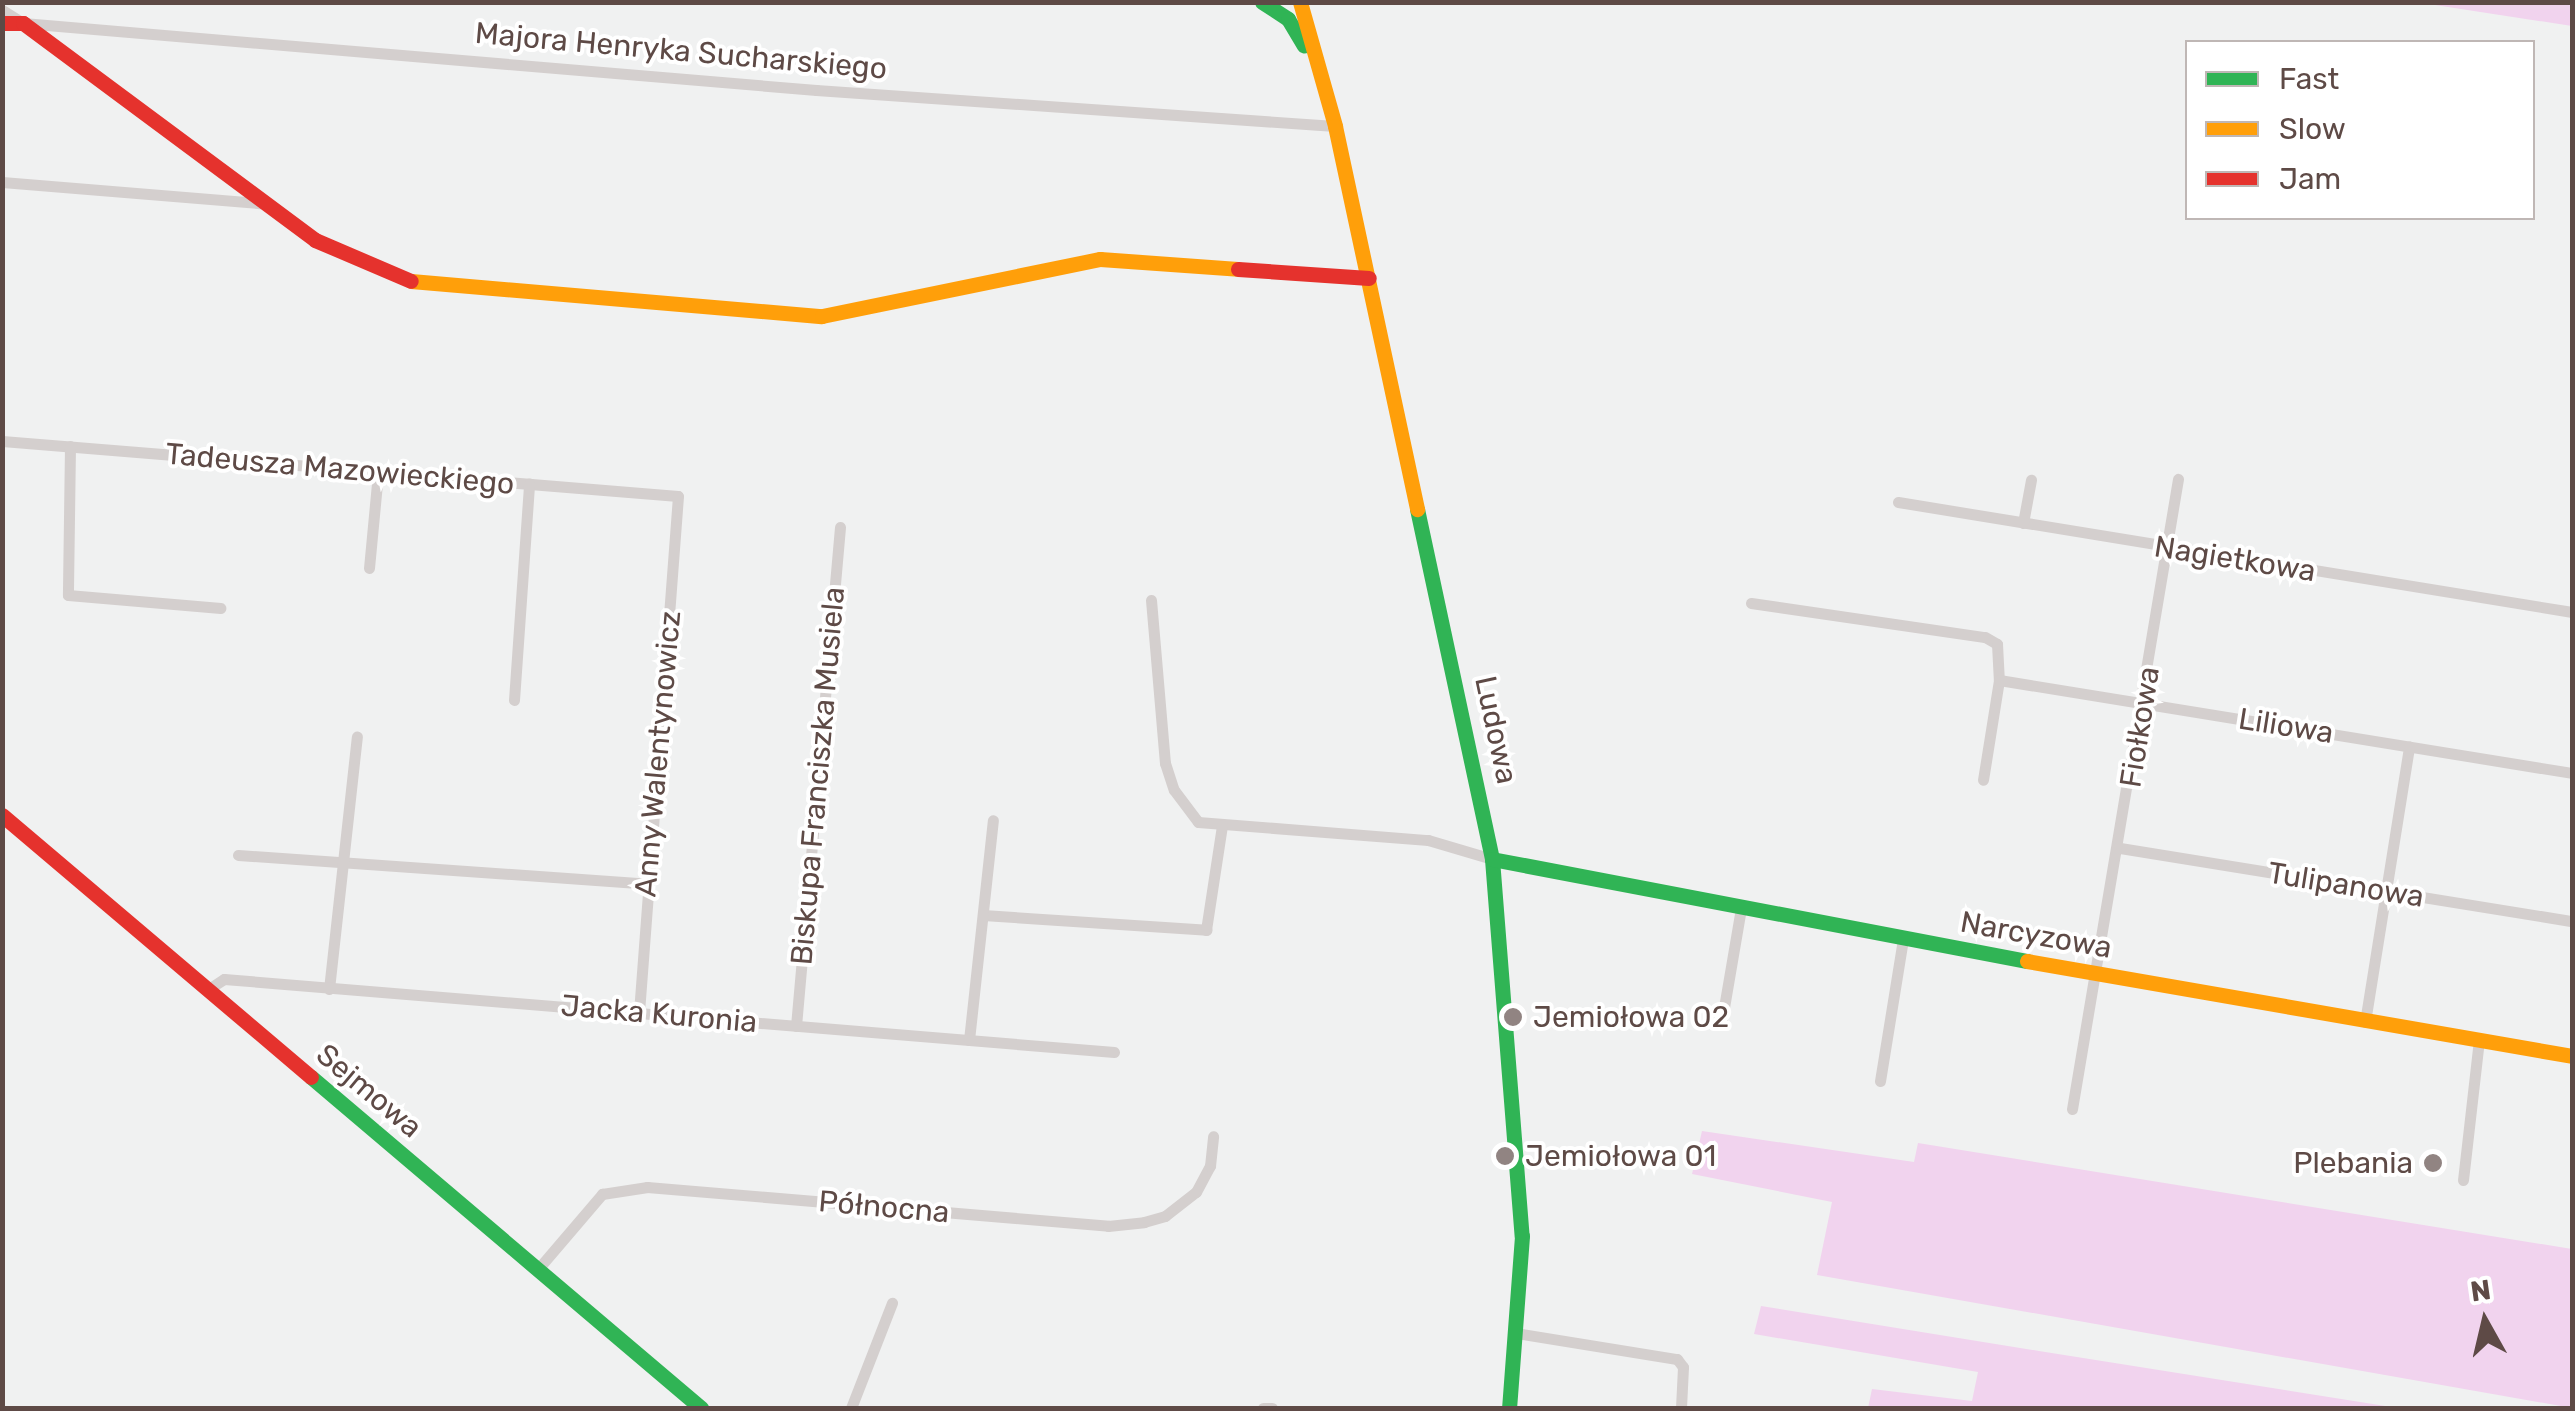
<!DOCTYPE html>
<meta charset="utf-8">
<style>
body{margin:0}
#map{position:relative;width:2575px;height:1411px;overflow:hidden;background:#f0f1f1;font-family:Rubik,sans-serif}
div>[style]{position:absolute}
.green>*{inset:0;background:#f1d3ee}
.street>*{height:11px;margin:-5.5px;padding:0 5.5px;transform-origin:5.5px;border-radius:5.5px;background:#d4cfce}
.fast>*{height:15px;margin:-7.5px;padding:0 7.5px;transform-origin:7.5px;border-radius:7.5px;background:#30b455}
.slow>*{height:15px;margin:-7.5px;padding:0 7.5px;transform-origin:7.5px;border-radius:7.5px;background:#ff9f0a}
.jam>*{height:15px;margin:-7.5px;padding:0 7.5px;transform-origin:7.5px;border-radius:7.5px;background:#e5322d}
.dots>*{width:28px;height:28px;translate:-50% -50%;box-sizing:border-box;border:5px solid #fff;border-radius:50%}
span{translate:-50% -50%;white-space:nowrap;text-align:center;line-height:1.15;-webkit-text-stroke:8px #fff;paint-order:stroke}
.street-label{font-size:30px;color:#5e4a46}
.poi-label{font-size:30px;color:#5e4a46}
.left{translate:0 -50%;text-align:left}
.right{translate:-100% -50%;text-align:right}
.frame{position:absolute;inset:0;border:5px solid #5e4a46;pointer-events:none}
.legend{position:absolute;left:2185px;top:40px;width:350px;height:180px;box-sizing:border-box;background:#fff;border:2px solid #bfb7b5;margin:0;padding:12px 18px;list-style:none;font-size:30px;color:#5e4a46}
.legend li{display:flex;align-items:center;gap:20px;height:50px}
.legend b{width:50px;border:2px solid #bfb7b5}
.north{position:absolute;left:2435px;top:1271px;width:100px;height:100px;-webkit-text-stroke:8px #fff;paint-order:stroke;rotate:352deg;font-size:28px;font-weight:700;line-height:40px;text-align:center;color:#5e4a46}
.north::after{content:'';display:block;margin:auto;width:35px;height:45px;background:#5e4a46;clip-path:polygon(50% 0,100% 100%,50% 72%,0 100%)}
</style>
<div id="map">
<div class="green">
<div style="clip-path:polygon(2422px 3px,2572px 3px,2572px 26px)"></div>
<div style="clip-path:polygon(1702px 1131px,1914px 1162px,1918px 1143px,2572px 1249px,2572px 1408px,1817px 1275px,1832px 1202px,1692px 1174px)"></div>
<div style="clip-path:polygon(1761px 1306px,2039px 1351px,2398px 1408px,1868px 1408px,1872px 1389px,1972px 1401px,1978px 1372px,1754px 1334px)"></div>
</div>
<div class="street">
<div style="left:2px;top:10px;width:25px;rotate:32deg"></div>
<div style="left:23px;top:23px;width:796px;rotate:4.83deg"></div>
<div style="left:816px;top:90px;width:520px;rotate:3.97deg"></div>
<div style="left:2px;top:182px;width:259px;rotate:4.7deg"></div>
<div style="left:2px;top:441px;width:678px;rotate:4.65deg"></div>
<div style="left:678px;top:496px;width:517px;rotate:94.32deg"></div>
<div style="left:70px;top:446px;width:149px;rotate:90.8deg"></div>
<div style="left:68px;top:595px;width:153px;rotate:4.9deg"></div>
<div style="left:1898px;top:502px;width:683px;rotate:9.27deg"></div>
<div style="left:2023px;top:523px;width:44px;rotate:-79.5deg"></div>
<div style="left:369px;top:568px;width:95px;rotate:-84.6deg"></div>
<div style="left:1151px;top:600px;width:164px;rotate:85.1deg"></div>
<div style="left:1165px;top:763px;width:28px;rotate:72deg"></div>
<div style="left:1174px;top:790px;width:40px;rotate:53deg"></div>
<div style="left:1198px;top:822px;width:231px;rotate:4.5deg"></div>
<div style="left:1428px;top:840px;width:67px;rotate:16.5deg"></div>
<div style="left:1751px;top:603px;width:236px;rotate:8.3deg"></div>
<div style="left:1985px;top:637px;width:14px;rotate:30deg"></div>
<div style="left:1997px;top:644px;width:36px;rotate:87deg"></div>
<div style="left:1999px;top:680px;width:101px;rotate:99.1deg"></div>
<div style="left:1999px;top:680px;width:580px;rotate:9.22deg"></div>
<div style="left:514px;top:700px;width:217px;rotate:-86deg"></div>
<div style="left:2120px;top:848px;width:458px;rotate:9.2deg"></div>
<div style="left:238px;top:855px;width:411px;rotate:4deg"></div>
<div style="left:983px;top:915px;width:224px;rotate:3.8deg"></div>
<div style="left:1206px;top:930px;width:106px;rotate:-81.3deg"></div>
<div style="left:329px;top:989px;width:254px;rotate:-83.7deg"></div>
<div style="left:207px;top:990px;width:20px;rotate:-33deg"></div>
<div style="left:224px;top:979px;width:893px;rotate:4.69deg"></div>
<div style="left:2365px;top:1022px;width:279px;rotate:-80.9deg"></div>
<div style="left:1721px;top:1025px;width:119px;rotate:-80.3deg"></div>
<div style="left:796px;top:1026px;width:501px;rotate:-84.96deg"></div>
<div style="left:969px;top:1040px;width:221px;rotate:-83.8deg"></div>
<div style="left:1880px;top:1081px;width:144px;rotate:-80.8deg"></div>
<div style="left:2072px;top:1109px;width:639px;rotate:-80.45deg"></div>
<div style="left:2463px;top:1180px;width:141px;rotate:-83.5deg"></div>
<div style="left:538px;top:1269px;width:99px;rotate:-49.5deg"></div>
<div style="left:602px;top:1194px;width:46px;rotate:-8.8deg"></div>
<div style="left:647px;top:1187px;width:463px;rotate:4.8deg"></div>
<div style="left:1108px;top:1226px;width:36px;rotate:-6deg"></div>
<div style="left:1144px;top:1222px;width:22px;rotate:-16deg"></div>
<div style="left:1165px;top:1216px;width:39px;rotate:-38deg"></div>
<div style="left:1196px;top:1192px;width:30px;rotate:-62deg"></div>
<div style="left:1210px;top:1166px;width:30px;rotate:-84deg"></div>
<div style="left:1516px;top:1333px;width:163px;rotate:9.2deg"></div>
<div style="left:1677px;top:1359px;width:10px;rotate:53deg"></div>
<div style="left:1683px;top:1367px;width:41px;rotate:92.8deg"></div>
<div style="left:851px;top:1408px;width:113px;rotate:-68.7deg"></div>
<div style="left:1263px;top:1408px;width:9px"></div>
</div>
<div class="fast">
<div style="left:1262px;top:2px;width:31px;rotate:33deg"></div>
<div style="left:1288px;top:19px;width:31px;rotate:59deg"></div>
<div style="left:1417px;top:509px;width:358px;rotate:77.9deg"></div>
<div style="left:1492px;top:859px;width:378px;rotate:85.5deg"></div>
<div style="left:1522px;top:1236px;width:172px;rotate:94.3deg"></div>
<div style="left:1492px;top:859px;width:545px;rotate:10.79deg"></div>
<div style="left:311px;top:1077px;width:512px;rotate:40.32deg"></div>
</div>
<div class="slow">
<div style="left:1300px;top:2px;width:129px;rotate:74.2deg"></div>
<div style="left:1335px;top:126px;width:392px;rotate:77.9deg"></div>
<div style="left:411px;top:281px;width:412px;rotate:4.9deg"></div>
<div style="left:822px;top:316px;width:284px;rotate:-11.6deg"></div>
<div style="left:1100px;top:259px;width:138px;rotate:4.1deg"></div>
<div style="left:2027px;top:961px;width:553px;rotate:9.89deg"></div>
</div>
<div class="jam">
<div style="left:2px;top:23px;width:21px"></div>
<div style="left:23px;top:23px;width:364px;rotate:36.6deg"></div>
<div style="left:315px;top:240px;width:104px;rotate:23.1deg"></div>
<div style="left:1238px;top:269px;width:131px;rotate:3.9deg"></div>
<div style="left:2px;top:815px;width:405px;rotate:40.3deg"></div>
</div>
<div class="dots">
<div style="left:1513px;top:1017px;background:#918482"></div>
<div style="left:1505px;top:1156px;background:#918482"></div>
<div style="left:2433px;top:1163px;background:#918482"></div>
</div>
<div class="street-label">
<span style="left:681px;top:51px;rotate:5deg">Majora Henryka Sucharskiego</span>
<span style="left:340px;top:469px;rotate:5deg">Tadeusza Mazowieckiego</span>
<span style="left:2235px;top:559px;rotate:9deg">Nagietkowa</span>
<span style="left:2286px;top:726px;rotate:9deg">Liliowa</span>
<span style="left:2140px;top:727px;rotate:-81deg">Fiołkowa</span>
<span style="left:1496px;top:730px;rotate:78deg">Ludowa</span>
<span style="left:658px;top:754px;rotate:-85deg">Anny Walentynowicz</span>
<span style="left:818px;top:776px;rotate:-85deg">Biskupa Franciszka Musiela</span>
<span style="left:2346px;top:885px;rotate:9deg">Tulipanowa</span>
<span style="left:2036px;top:935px;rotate:10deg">Narcyzowa</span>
<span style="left:659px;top:1014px;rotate:5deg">Jacka Kuronia</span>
<span style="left:369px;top:1091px;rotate:40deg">Sejmowa</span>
<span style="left:884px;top:1207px;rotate:5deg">Północna</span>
</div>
<div class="poi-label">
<span class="left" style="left:1533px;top:1017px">Jemiołowa 02</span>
<span class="left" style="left:1525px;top:1156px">Jemiołowa 01</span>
<span class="right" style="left:2413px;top:1163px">Plebania</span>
</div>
<div class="frame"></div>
<ul class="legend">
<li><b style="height:12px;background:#30b455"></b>Fast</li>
<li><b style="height:12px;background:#ff9f0a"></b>Slow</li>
<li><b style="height:12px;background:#e5322d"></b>Jam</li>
</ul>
<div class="north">N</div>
</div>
